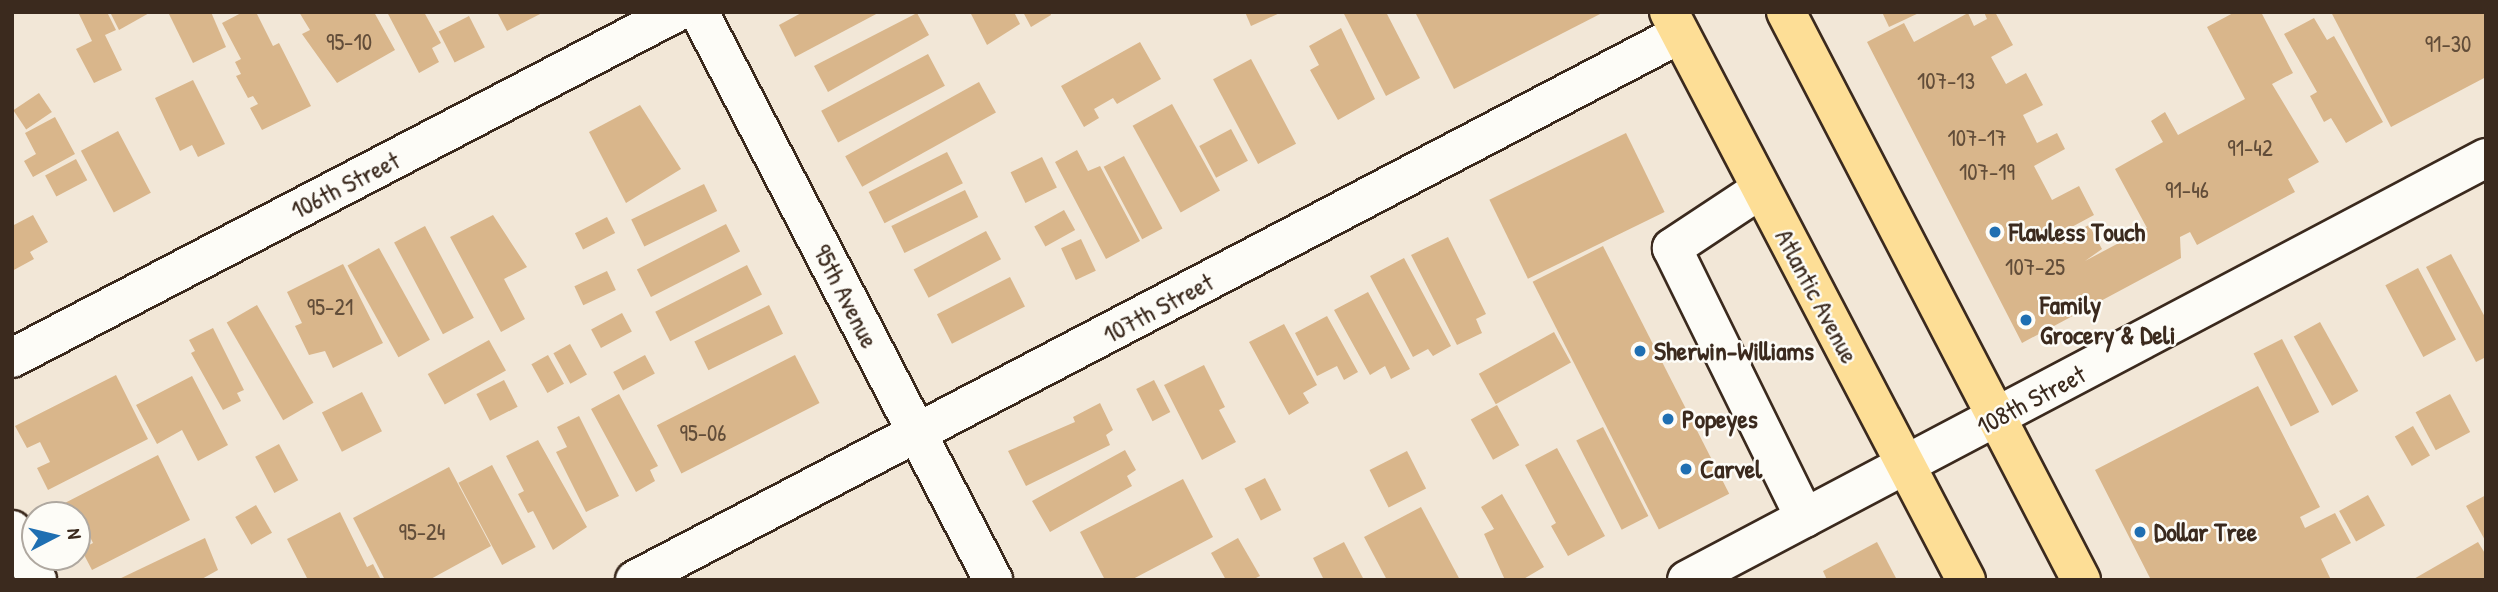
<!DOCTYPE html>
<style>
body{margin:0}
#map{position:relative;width:2498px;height:592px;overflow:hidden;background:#f2e7d7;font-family:"Patrick Hand",sans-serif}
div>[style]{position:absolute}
.building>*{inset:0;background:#d9b68b;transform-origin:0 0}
.roads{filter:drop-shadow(2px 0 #3b2a1e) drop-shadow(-2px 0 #3b2a1e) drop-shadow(0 2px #3b2a1e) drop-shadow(0 -2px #3b2a1e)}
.minor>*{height:38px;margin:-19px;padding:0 19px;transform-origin:19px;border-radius:19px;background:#fdfcf7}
.major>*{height:38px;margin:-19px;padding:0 19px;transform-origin:19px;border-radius:19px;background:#fdde96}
.dots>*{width:19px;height:19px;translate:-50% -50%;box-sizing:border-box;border:4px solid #fdfcf7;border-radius:50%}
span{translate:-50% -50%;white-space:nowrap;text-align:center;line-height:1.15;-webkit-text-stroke:5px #fdfcf7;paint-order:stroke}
.number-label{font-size:23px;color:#624d39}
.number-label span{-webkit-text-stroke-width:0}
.street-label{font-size:26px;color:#3b2a1e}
.poi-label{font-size:26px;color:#3b2a1e;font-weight:700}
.left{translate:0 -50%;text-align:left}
.frame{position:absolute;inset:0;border:14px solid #3b2a1e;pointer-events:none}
.north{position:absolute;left:21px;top:501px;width:70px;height:70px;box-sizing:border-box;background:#fdfcf7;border:2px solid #afa8a0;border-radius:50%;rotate:83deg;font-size:19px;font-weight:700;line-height:28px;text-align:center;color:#3b2a1e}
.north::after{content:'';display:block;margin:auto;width:24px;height:32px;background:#1f6fb2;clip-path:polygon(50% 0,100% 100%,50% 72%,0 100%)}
</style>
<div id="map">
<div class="building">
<div style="clip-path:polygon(78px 12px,107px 12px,116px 30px,105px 35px,122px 70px,94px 83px,76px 49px,92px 41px)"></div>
<div style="clip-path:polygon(110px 12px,151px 12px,119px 30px)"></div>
<div style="clip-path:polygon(168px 12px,211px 12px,226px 47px,193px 63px)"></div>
<div style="clip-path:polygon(243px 12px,256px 12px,273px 46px,279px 43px,311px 106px,262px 130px,250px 108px,258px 104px,253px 96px,248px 98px,236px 76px,241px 74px,235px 62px,241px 59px,222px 23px)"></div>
<div style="clip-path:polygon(299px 12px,374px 12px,395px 50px,337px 83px,302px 34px,310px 30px)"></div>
<div style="clip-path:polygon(387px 12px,424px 12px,441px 43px,432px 48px,439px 62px,419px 73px)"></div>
<div style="clip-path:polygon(497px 12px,544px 12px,507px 31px)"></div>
<div style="clip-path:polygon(803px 12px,880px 12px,795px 57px,779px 25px)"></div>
<div style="clip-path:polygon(970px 12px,1014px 12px,1020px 24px,987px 45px)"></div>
<div style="clip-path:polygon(1023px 12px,1050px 12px,1051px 15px,1031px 27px)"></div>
<div style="clip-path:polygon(1245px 12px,1282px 12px,1251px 26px)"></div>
<div style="clip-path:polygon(1343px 12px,1386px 12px,1420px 78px,1386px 96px)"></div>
<div style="clip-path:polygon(1415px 12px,1604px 12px,1454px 89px)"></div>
<div style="clip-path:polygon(1882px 12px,1921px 12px,1889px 27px)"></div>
<div style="clip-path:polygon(1984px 12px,1995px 12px,2013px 45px,1991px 57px,2006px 84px,2026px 73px,2043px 105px,2023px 115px,2037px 143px,2057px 133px,2065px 149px,2034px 166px,2052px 200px,2079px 186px,2094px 215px,2068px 229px,2071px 234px,2089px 225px,2102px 249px,2085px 261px,2147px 228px,2115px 169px,2163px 142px,2151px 121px,2165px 112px,2178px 135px,2245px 99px,2207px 27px,2235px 12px,2261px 12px,2293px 73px,2272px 84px,2319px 162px,2288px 179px,2295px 192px,2197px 245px,2190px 232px,2180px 237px,2181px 258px,2022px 343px,1867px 42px,1904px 23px,1914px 42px,1968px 13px,1974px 26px,1987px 19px)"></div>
<div style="clip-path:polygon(2331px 12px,2486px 12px,2486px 77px,2391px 127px)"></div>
<div style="clip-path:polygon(917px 13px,929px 35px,828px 92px,814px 66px)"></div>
<div style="left:469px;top:16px;width:35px;height:34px;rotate:63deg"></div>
<div style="clip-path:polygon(2314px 18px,2327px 40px,2334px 36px,2383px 122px,2346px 143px,2331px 118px,2324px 122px,2310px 96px,2317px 92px,2284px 34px)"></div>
<div style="clip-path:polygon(1341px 28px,1375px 99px,1338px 120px,1310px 70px,1319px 65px,1309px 46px)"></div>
<div style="clip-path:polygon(1140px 42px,1161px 79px,1117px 104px,1113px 98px,1094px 109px,1099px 118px,1084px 127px,1061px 86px)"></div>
<div style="left:928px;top:54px;width:36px;height:121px;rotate:62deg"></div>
<div style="left:1251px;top:59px;width:96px;height:43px;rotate:62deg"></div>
<div style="clip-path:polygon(193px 80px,225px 144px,198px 157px,192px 145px,180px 151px,155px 98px)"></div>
<div style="left:979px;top:82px;width:35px;height:153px;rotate:61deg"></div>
<div style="left:39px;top:93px;width:23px;height:31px;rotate:56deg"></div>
<div style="left:1172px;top:104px;width:99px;height:45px;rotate:61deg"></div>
<div style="clip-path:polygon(640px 105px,681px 169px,626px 203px,589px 132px)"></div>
<div style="clip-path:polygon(55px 117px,75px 154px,33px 177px,24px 161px,36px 154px,25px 133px)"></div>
<div style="left:1231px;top:129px;width:36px;height:36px;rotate:62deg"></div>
<div style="left:118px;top:131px;width:70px;height:42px;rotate:62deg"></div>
<div style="left:1626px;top:133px;width:88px;height:152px;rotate:64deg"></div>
<div style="clip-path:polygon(1077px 150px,1088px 171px,1100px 166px,1140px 241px,1106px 259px,1055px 162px)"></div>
<div style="left:947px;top:152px;width:35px;height:88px;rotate:63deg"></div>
<div style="left:1124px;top:156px;width:82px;height:23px;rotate:62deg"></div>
<div style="left:1042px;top:157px;width:34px;height:35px;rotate:64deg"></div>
<div style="left:76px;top:159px;width:24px;height:35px;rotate:62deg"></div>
<div style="left:704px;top:184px;width:30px;height:81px;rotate:64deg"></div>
<div style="left:965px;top:190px;width:30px;height:82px;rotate:64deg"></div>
<div style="left:1064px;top:210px;width:23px;height:34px;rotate:61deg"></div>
<div style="clip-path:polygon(33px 215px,48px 242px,30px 252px,34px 259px,12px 271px,12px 226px)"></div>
<div style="clip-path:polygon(493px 215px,527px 267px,504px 279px,525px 319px,501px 332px,450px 237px)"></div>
<div style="left:607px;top:217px;width:18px;height:36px;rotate:63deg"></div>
<div style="left:726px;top:224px;width:31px;height:100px;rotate:63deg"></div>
<div style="left:425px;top:226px;width:104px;height:35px;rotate:62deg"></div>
<div style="left:986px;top:231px;width:32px;height:82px;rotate:62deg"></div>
<div style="clip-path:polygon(1448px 237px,1486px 314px,1476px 319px,1482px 333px,1457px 345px,1411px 255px)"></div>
<div style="left:1081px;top:239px;width:35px;height:22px;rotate:65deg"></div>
<div style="left:1603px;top:246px;width:278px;height:79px;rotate:63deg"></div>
<div style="left:379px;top:248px;width:105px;height:36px;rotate:61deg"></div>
<div style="clip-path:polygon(2451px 254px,2486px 319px,2486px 357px,2476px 362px,2426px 267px)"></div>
<div style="clip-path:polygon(1404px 258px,1451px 346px,1433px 356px,1428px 349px,1413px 357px,1370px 276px)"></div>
<div style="clip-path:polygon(343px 264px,383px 343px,333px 368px,325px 351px,309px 355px,295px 326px,302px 323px,287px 292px)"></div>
<div style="left:747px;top:265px;width:33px;height:103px;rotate:63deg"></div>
<div style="left:2418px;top:268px;width:81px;height:37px;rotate:62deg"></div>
<div style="left:607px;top:271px;width:21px;height:36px;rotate:65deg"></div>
<div style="left:1010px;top:277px;width:33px;height:82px;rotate:63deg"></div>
<div style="clip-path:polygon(1368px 292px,1410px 369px,1391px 379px,1385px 366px,1370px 375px,1334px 310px)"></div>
<div style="left:257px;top:305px;width:113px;height:35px;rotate:60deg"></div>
<div style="left:769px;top:305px;width:32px;height:83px;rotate:64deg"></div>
<div style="left:622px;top:313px;width:21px;height:35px;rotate:62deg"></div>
<div style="clip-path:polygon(1327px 316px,1358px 372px,1344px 380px,1337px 366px,1317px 376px,1295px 333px)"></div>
<div style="left:2320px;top:322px;width:79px;height:30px;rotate:61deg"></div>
<div style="clip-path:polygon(1284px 324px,1317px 385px,1303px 393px,1309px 403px,1289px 415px,1249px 342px)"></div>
<div style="clip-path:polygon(213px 328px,244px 390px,237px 393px,241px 401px,223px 410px,191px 353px,195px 351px,189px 340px)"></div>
<div style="left:1554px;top:332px;width:35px;height:86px;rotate:61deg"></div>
<div style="left:2282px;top:339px;width:82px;height:32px;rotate:63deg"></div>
<div style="left:489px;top:340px;width:35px;height:70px;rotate:61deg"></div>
<div style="left:570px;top:344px;width:35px;height:19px;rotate:61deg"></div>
<div style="left:548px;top:355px;width:33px;height:19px;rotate:61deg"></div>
<div style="left:645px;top:355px;width:21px;height:36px;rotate:62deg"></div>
<div style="left:795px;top:355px;width:54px;height:155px;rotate:63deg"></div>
<div style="clip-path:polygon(1204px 365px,1225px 407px,1219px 410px,1236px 442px,1202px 460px,1164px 385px)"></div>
<div style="clip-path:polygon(116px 375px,148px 439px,48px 490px,37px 468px,50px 462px,40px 442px,27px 448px,15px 426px)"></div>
<div style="clip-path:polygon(192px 376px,228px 445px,198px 461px,182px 430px,157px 444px,136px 405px)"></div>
<div style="left:504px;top:380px;width:30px;height:31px;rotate:63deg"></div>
<div style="left:1154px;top:380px;width:36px;height:20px;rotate:63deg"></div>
<div style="clip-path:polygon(2258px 386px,2320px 507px,2300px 517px,2305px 528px,2335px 513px,2351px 543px,2321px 559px,2331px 580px,2151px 580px,2095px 470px)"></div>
<div style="left:362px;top:392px;width:44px;height:45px;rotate:63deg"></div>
<div style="clip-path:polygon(619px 394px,658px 466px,650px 470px,655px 481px,636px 492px,591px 409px)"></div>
<div style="left:2450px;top:394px;width:43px;height:39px;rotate:62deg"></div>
<div style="clip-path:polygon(1100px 403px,1113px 430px,1106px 435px,1110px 445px,1026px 486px,1008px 451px,1075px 422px,1073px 417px)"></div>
<div style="left:1497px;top:405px;width:46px;height:30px;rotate:61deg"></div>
<div style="clip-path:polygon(579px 416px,619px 496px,586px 512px,556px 452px,567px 447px,557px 427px)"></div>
<div style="left:2413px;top:426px;width:34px;height:21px;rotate:60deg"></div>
<div style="left:1603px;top:427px;width:100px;height:30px;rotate:63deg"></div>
<div style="clip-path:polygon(538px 440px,587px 527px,553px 550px,533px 511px,528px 513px,518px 494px,524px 491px,506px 456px)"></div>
<div style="left:279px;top:444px;width:41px;height:27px;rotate:62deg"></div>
<div style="clip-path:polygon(1557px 448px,1605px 536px,1568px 556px,1551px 526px,1556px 523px,1525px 465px)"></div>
<div style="clip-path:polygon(1125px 450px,1136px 470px,1127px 476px,1132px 486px,1050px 532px,1032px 501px)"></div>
<div style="left:1407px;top:451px;width:42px;height:42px;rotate:63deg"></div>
<div style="clip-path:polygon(158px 455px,190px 520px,92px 570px,81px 549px,93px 543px,83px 523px,77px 526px,77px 515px,64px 515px,59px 506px)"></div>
<div style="left:492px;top:465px;width:93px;height:38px;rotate:62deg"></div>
<div style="clip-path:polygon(449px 467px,491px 546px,429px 580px,385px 580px,353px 518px)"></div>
<div style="left:1265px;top:478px;width:36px;height:23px;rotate:63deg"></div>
<div style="clip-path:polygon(1183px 479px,1213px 537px,1131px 580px,1105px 580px,1080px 532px)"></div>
<div style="clip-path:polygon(1502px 494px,1544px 567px,1522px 580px,1505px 580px,1484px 534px,1494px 529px,1481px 507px)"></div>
<div style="left:2368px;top:495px;width:35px;height:33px;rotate:61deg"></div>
<div style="clip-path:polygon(2486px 495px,2486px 542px,2466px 506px)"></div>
<div style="left:256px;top:505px;width:32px;height:24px;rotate:60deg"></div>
<div style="clip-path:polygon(1421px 507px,1460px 580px,1387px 580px,1364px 537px)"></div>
<div style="clip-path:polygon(340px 512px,367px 567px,373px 564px,381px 580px,308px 580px,287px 539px)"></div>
<div style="clip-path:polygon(205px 538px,218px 570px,200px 580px,117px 580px)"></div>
<div style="clip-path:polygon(1238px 538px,1260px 576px,1252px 580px,1226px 580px,1211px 553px)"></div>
<div style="clip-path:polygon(1344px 542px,1364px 580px,1324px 580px,1313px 558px)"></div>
<div style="clip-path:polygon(1877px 542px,1897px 580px,1827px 580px,1823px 571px)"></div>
<div style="clip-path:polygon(2478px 542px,2486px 555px,2486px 580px,2412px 580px)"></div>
</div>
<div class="roads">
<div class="minor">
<div style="left:699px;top:12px;width:640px;rotate:62.63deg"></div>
<div style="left:1761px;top:189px;width:107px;rotate:146.5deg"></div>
<div style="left:1672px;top:248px;width:301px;rotate:63.8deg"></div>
<div style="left:12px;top:358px;width:750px;rotate:-27.49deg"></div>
<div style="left:12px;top:530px;width:56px;rotate:63.4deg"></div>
<div style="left:635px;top:580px;width:1179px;rotate:-27.59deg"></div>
<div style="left:1687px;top:580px;width:904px;rotate:-27.84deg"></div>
</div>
<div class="major">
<div style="left:1669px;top:12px;width:641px;rotate:62.4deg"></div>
<div style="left:1786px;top:12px;width:640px;rotate:62.55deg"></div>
</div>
</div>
<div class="dots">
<div style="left:1995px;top:232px;background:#1f6fb2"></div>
<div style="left:2026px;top:320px;background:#1f6fb2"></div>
<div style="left:1640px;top:351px;background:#1f6fb2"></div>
<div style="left:1668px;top:419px;background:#1f6fb2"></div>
<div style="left:1686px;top:469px;background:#1f6fb2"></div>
<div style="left:2140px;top:532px;background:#1f6fb2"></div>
</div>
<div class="number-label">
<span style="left:349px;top:42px">95-10</span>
<span style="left:2448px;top:44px">91-30</span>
<span style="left:1946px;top:81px">107-13</span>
<span style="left:1977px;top:138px">107-17</span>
<span style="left:2250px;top:148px">91-42</span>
<span style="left:1987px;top:172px">107-19</span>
<span style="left:2187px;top:190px">91-46</span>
<span style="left:2035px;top:267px">107-25</span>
<span style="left:330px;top:307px">95-21</span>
<span style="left:703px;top:433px">95-06</span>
<span style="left:422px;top:532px">95-24</span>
</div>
<div class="street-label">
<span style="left:345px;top:185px;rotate:-27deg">106th Street</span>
<span style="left:846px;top:296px;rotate:63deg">95th Avenue</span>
<span style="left:1817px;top:296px;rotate:62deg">Atlantic Avenue</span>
<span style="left:1158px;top:308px;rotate:-28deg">107th Street</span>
<span style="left:2031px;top:400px;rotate:-28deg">108th Street</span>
</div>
<div class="poi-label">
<span class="left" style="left:2009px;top:232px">Flawless Touch</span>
<span class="left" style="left:2040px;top:320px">Family<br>Grocery &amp; Deli</span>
<span class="left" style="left:1654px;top:351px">Sherwin-Williams</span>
<span class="left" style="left:1682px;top:419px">Popeyes</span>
<span class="left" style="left:1700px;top:469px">Carvel</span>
<span class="left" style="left:2154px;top:532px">Dollar Tree</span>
</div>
<div class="frame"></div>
<div class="north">N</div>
</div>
